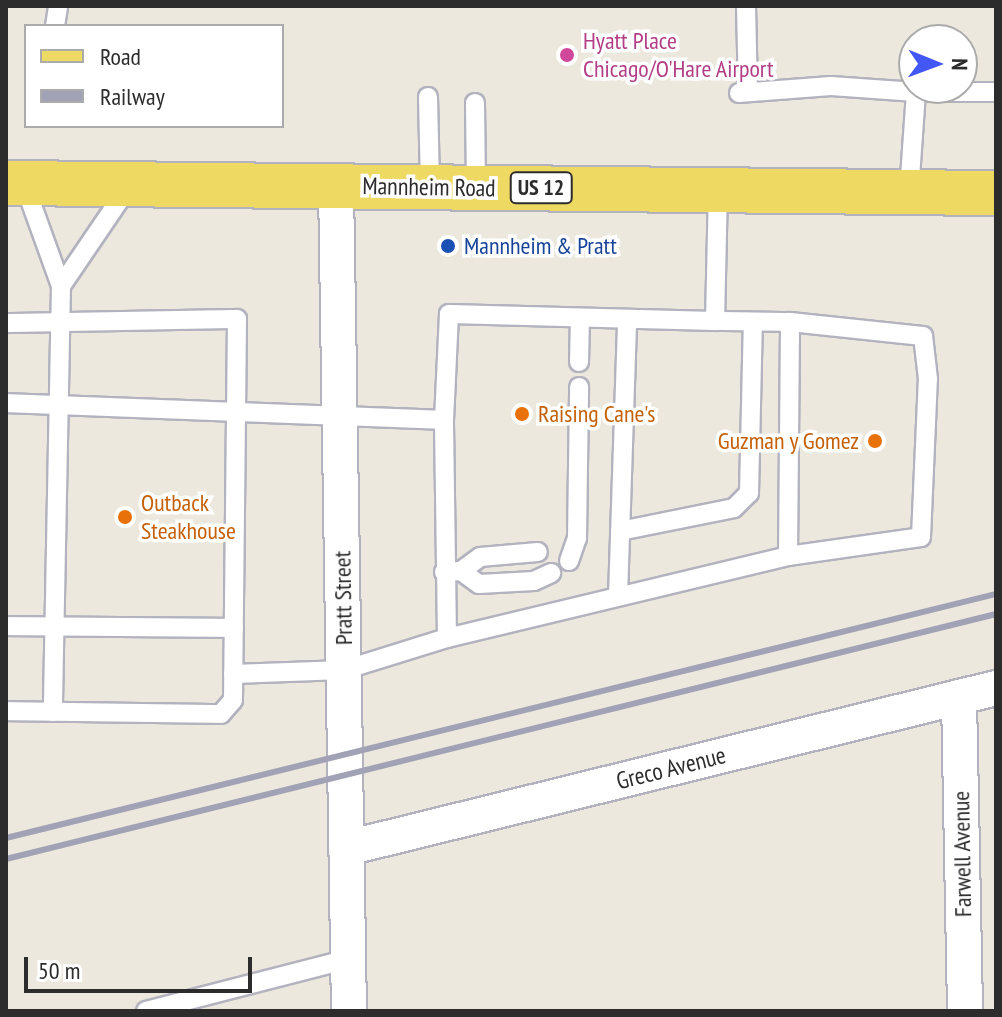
<!DOCTYPE html>
<style>
body{margin:0}
#map{position:relative;width:1002px;height:1017px;overflow:hidden;background:#ede8de;font-family:"PT Sans Narrow",sans-serif}
div>[style]{position:absolute}
.roads{filter:drop-shadow(2px 0 #b2b3bf) drop-shadow(-2px 0 #b2b3bf) drop-shadow(0 2px #b2b3bf) drop-shadow(0 -2px #b2b3bf)}
.service>*{height:18px;margin:-9px;padding:0 9px;transform-origin:9px;border-radius:9px;background:#fff}
.minor>*{height:34px;margin:-17px;padding:0 17px;transform-origin:17px;border-radius:17px;background:#fff}
.primary>*{height:44px;margin:-22px;padding:0 22px;transform-origin:22px;border-radius:22px;background:#eed963}
.rail>*{height:6px;margin:-3px;padding:0 3px;transform-origin:3px;border-radius:3px;background:#a1a2b5}
.dots>*{width:22px;height:22px;translate:-50% -50%;box-sizing:border-box;border:4px solid #fff;border-radius:50%}
span{translate:-50% -50%;white-space:nowrap;text-align:center;line-height:1.15;-webkit-text-stroke:7px #fff;paint-order:stroke}
.shield-label span{padding:2px 6px;background:#fff;border:2px solid;border-radius:6px;-webkit-text-stroke-width:0}
.shield-label{font-size:22px;color:#2c2c2c;font-weight:700}
.hotel-label{font-size:24px;color:#b23c85}
.left{translate:0 -50%;text-align:left}
.street-label{font-size:24px;color:#2c2c2c}
.transit-label{font-size:24px;color:#164399}
.food-label{font-size:24px;color:#c56008}
.right{translate:-100% -50%;text-align:right}
.frame{position:absolute;inset:0;border:8px solid #2c2c2c;pointer-events:none}
.legend{position:absolute;left:24px;top:24px;width:260px;height:104px;box-sizing:border-box;background:#fff;border:2px solid #ababab;margin:0;padding:10px 14px;list-style:none;font-size:24px;color:#2c2c2c}
.legend li{display:flex;align-items:center;gap:16px;height:40px}
.legend b{width:40px;border:2px solid #ababab}
.north{position:absolute;left:898px;top:24px;width:80px;height:80px;box-sizing:border-box;background:#fff;border:2px solid #ababab;border-radius:50%;rotate:91deg;font-size:22px;font-weight:700;line-height:32px;text-align:center;color:#2c2c2c}
.north::after{content:'';display:block;margin:auto;width:28px;height:36px;background:#4356f6;clip-path:polygon(50% 0,100% 100%,50% 72%,0 100%)}
.scale{position:absolute;left:24px;top:957px;width:228px;height:36px;box-sizing:border-box;border:4px solid #2c2c2c;border-top:0;padding-left:10px;font-size:24px;line-height:28px;white-space:nowrap;color:#2c2c2c;-webkit-text-stroke:6px #fff;paint-order:stroke}
</style>
<div id="map">
<div class="roads">
<div class="service">
<div style="left:746px;top:6px;width:86px;rotate:88.7deg"></div>
<div style="left:55px;top:26px;width:20px;rotate:-81deg"></div>
<div style="left:916px;top:92px;width:80px"></div>
<div style="left:739px;top:93px;width:92px;rotate:-4.4deg"></div>
<div style="left:831px;top:86px;width:85px;rotate:4deg"></div>
<div style="left:916px;top:92px;width:100px;rotate:94deg"></div>
<div style="left:428px;top:97px;width:90px;rotate:88.7deg"></div>
<div style="left:475px;top:103px;width:84px;rotate:89.3deg"></div>
<div style="left:25px;top:186px;width:106px;rotate:70.2deg"></div>
<div style="left:61px;top:286px;width:426px;rotate:91.1deg"></div>
<div style="left:61px;top:286px;width:121px;rotate:-55.8deg"></div>
<div style="left:6px;top:323px;width:231px;rotate:-1deg"></div>
<div style="left:237px;top:319px;width:381px;rotate:90.6deg"></div>
<div style="left:233px;top:700px;width:18px;rotate:131deg"></div>
<div style="left:221px;top:714px;width:215px;rotate:-179.2deg"></div>
<div style="left:579px;top:362px;width:44px;rotate:-88.7deg"></div>
<div style="left:6px;top:403px;width:438px;rotate:2.2deg"></div>
<div style="left:444px;top:420px;width:106px;rotate:-87.3deg"></div>
<div style="left:449px;top:314px;width:266px;rotate:1.5deg"></div>
<div style="left:715px;top:321px;width:130px;rotate:-88.7deg"></div>
<div style="left:620px;top:531px;width:116px;rotate:-11.4deg"></div>
<div style="left:734px;top:508px;width:21px;rotate:-45deg"></div>
<div style="left:749px;top:493px;width:171px;rotate:-88.7deg"></div>
<div style="left:788px;top:556px;width:134px;rotate:-8.1deg"></div>
<div style="left:921px;top:537px;width:158px;rotate:-87.5deg"></div>
<div style="left:928px;top:379px;width:43px;rotate:-96.6deg"></div>
<div style="left:923px;top:336px;width:134px;rotate:-174deg"></div>
<div style="left:569px;top:561px;width:24px;rotate:-71deg"></div>
<div style="left:577px;top:538px;width:151px;rotate:-89.2deg"></div>
<div style="left:461px;top:571px;width:22px;rotate:36deg"></div>
<div style="left:479px;top:584px;width:55px;rotate:-3.1deg"></div>
<div style="left:534px;top:581px;width:19px;rotate:-25deg"></div>
<div style="left:444px;top:572px;width:17px;rotate:-3deg"></div>
<div style="left:461px;top:571px;width:24px;rotate:-36deg"></div>
<div style="left:480px;top:557px;width:58px;rotate:-4.9deg"></div>
<div style="left:618px;top:596px;width:277px;rotate:-88.1deg"></div>
<div style="left:6px;top:626px;width:228px;rotate:0.5deg"></div>
<div style="left:447px;top:638px;width:351px;rotate:-13.5deg"></div>
<div style="left:788px;top:556px;width:234px;rotate:-89.5deg"></div>
<div style="left:790px;top:322px;width:75px;rotate:-179.2deg"></div>
<div style="left:233px;top:674px;width:111px;rotate:-2.1deg"></div>
<div style="left:344px;top:670px;width:108px;rotate:-17.3deg"></div>
<div style="left:447px;top:638px;width:218px;rotate:-90.8deg"></div>
<div style="left:146px;top:1011px;width:209px;rotate:-14.4deg"></div>
</div>
<div class="minor">
<div style="left:336px;top:186px;width:825px;rotate:89.1deg"></div>
<div style="left:959px;top:697px;width:314px;rotate:88.9deg"></div>
<div style="left:347px;top:848px;width:668px;rotate:-13.85deg"></div>
</div>
<div class="primary">
<div style="left:6px;top:183px;width:990px;rotate:0.58deg"></div>
</div>
</div>
<div class="rail">
<div style="left:6px;top:838px;width:1020px;rotate:-13.85deg"></div>
<div style="left:6px;top:859px;width:1020px;rotate:-13.9deg"></div>
</div>
<div class="dots">
<div style="left:567px;top:55px;background:#d1479c"></div>
<div style="left:448px;top:246px;background:#1a4fb4"></div>
<div style="left:522px;top:414px;background:#e8710a"></div>
<div style="left:875px;top:441px;background:#e8710a"></div>
<div style="left:125px;top:517px;background:#e8710a"></div>
</div>
<div class="shield-label">
<span style="left:541px;top:188px">US 12</span>
</div>
<div class="hotel-label">
<span class="left" style="left:583px;top:55px">Hyatt Place<br>Chicago/O'Hare Airport</span>
</div>
<div class="street-label">
<span style="left:429px;top:187px;rotate:1deg">Mannheim Road</span>
<span style="left:343px;top:598px;rotate:-91deg">Pratt Street</span>
<span style="left:671px;top:768px;rotate:-14deg">Greco Avenue</span>
<span style="left:962px;top:854px;rotate:-91deg">Farwell Avenue</span>
</div>
<div class="transit-label">
<span class="left" style="left:464px;top:246px">Mannheim &amp; Pratt</span>
</div>
<div class="food-label">
<span class="left" style="left:538px;top:414px">Raising Cane's</span>
<span class="right" style="left:859px;top:441px">Guzman y Gomez</span>
<span class="left" style="left:141px;top:517px">Outback<br>Steakhouse</span>
</div>
<div class="frame"></div>
<ul class="legend">
<li><b style="height:10px;background:#eed963"></b>Road</li>
<li><b style="height:10px;background:#a1a2b5"></b>Railway</li>
</ul>
<div class="north">N</div>
<div class="scale">50 m</div>
</div>
